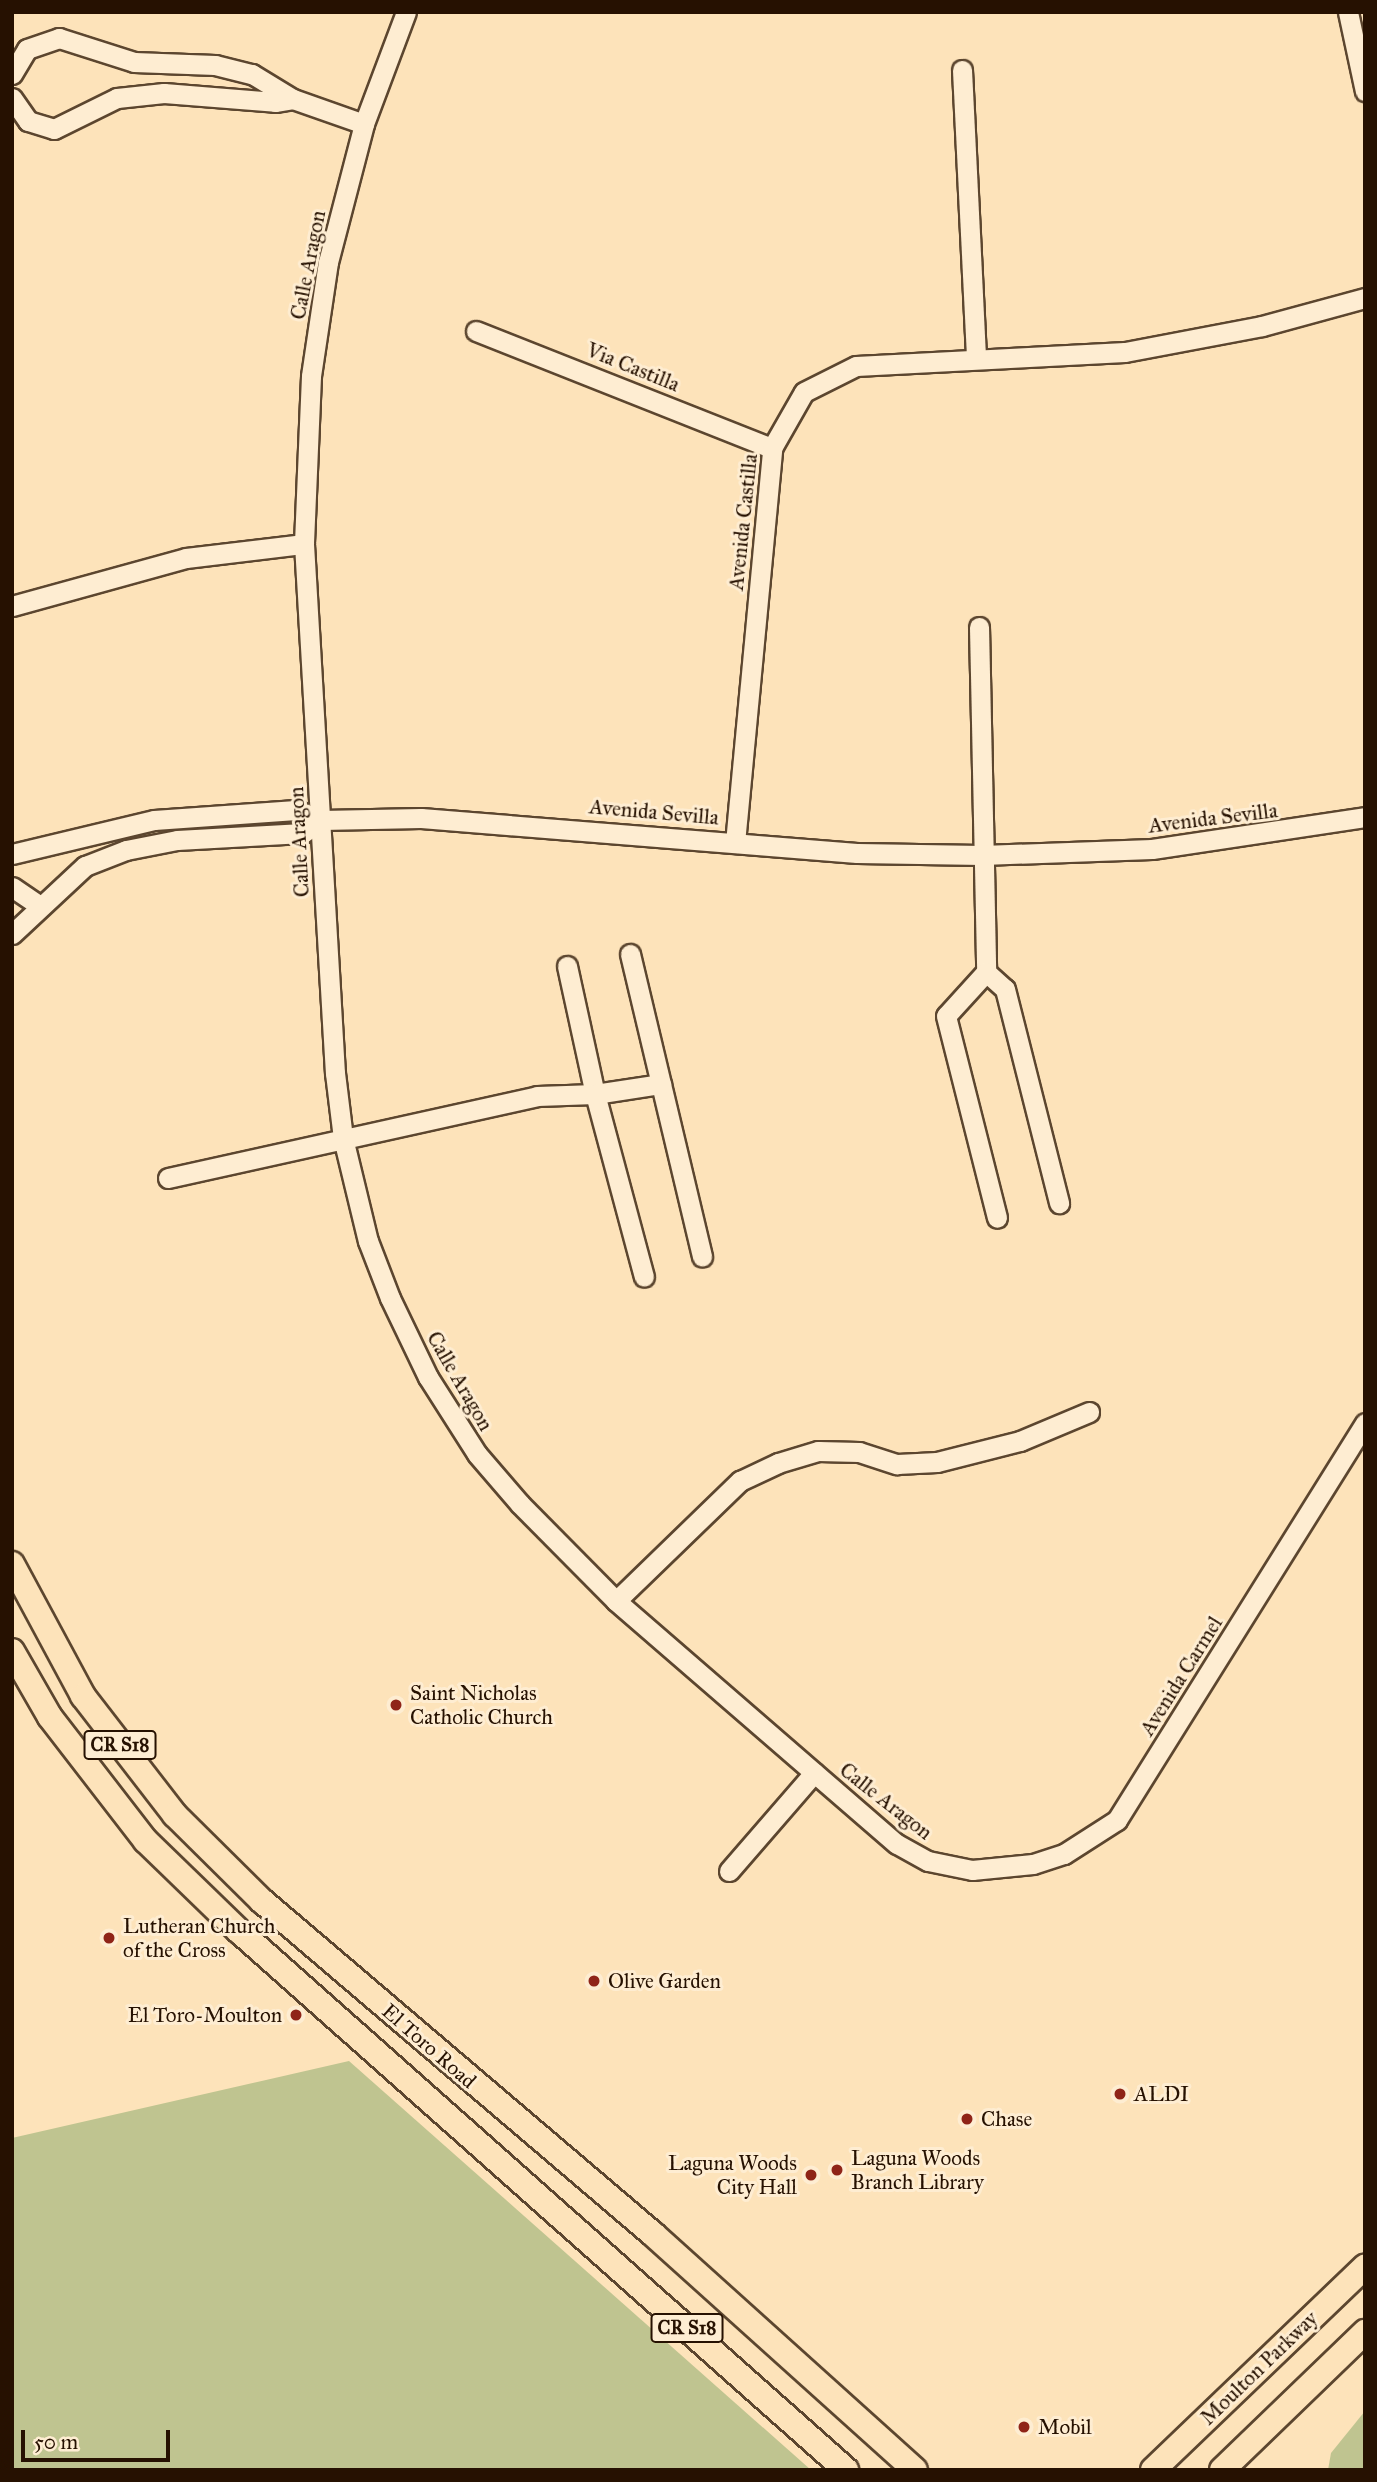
<!DOCTYPE html>
<style>
body{margin:0}
#map{position:relative;width:1377px;height:2482px;overflow:hidden;background:#fde3ba;font-family:"IM FELL Great Primer",serif}
div>[style]{position:absolute}
.green>*{inset:0;background:#bfc490}
.roads{filter:drop-shadow(2px 0 #5c462f) drop-shadow(-2px 0 #5c462f) drop-shadow(0 2px #5c462f) drop-shadow(0 -2px #5c462f)}
.minor>*{height:19px;margin:-9.5px;padding:0 9.5px;transform-origin:9.5px;border-radius:9.5px;background:#feedd2}
.major>*{height:24px;margin:-12px;padding:0 12px;transform-origin:12px;border-radius:12px;background:#fde3ba}
.dots>*{width:19px;height:19px;translate:-50% -50%;box-sizing:border-box;border:4px solid #feedd2;border-radius:50%}
span{translate:-50% -50%;white-space:nowrap;text-align:center;line-height:1.15;-webkit-text-stroke:6px #feedd2;paint-order:stroke}
.shield-label span{padding:2px 5px;background:#feedd2;border:2px solid;border-radius:5px;-webkit-text-stroke-width:0}
.shield-label{font-size:19px;color:#261101;font-weight:700}
.street-label{font-size:21px;color:#261101}
.poi-label{font-size:21px;color:#261101}
.left{translate:0 -50%;text-align:left}
.right{translate:-100% -50%;text-align:right}
.frame{position:absolute;inset:0;border:14px solid #261101;pointer-events:none}
.scale{position:absolute;left:21px;top:2430px;width:149px;height:32px;box-sizing:border-box;border:4px solid #261101;border-top:0;padding-left:9px;font-size:21px;line-height:24px;white-space:nowrap;color:#261101;-webkit-text-stroke:5px #feedd2;paint-order:stroke}
</style>
<div id="map">
<div class="green">
<div style="clip-path:polygon(349px 2061px,811px 2470px,12px 2470px,12px 2138px)"></div>
<div style="clip-path:polygon(1365px 2411px,1365px 2470px,1328px 2470px,1331px 2453px)"></div>
</div>
<div class="roads">
<div class="minor">
<div style="left:406px;top:12px;width:120px;rotate:110.6deg"></div>
<div style="left:364px;top:124px;width:143px;rotate:104.6deg"></div>
<div style="left:328px;top:262px;width:115px;rotate:98.5deg"></div>
<div style="left:311px;top:376px;width:168px;rotate:92.4deg"></div>
<div style="left:304px;top:544px;width:530px;rotate:86.65deg"></div>
<div style="left:335px;top:1073px;width:65px;rotate:83deg"></div>
<div style="left:343px;top:1138px;width:106px;rotate:76.4deg"></div>
<div style="left:368px;top:1241px;width:61px;rotate:68.9deg"></div>
<div style="left:390px;top:1298px;width:88px;rotate:64.3deg"></div>
<div style="left:428px;top:1377px;width:91px;rotate:57.5deg"></div>
<div style="left:477px;top:1454px;width:66px;rotate:49.3deg"></div>
<div style="left:520px;top:1504px;width:136px;rotate:45.3deg"></div>
<div style="left:616px;top:1601px;width:371px;rotate:40.9deg"></div>
<div style="left:897px;top:1844px;width:35px;rotate:29deg"></div>
<div style="left:928px;top:1861px;width:45px;rotate:11.6deg"></div>
<div style="left:972px;top:1870px;width:61px;rotate:-5.6deg"></div>
<div style="left:1033px;top:1864px;width:33px;rotate:-18deg"></div>
<div style="left:1064px;top:1854px;width:63px;rotate:-32.7deg"></div>
<div style="left:1117px;top:1820px;width:468px;rotate:-58deg"></div>
<div style="left:1348px;top:12px;width:81px;rotate:77.9deg"></div>
<div style="left:962px;top:70px;width:288px;rotate:87.2deg"></div>
<div style="left:12px;top:74px;width:29px;rotate:-59deg"></div>
<div style="left:27px;top:49px;width:34px;rotate:-19deg"></div>
<div style="left:59px;top:38px;width:79px;rotate:17.7deg"></div>
<div style="left:134px;top:62px;width:81px;rotate:2.1deg"></div>
<div style="left:215px;top:65px;width:38px;rotate:14deg"></div>
<div style="left:252px;top:74px;width:48px;rotate:31.4deg"></div>
<div style="left:293px;top:99px;width:75px;rotate:19.4deg"></div>
<div style="left:12px;top:98px;width:28px;rotate:55deg"></div>
<div style="left:28px;top:121px;width:27px;rotate:17deg"></div>
<div style="left:54px;top:129px;width:70px;rotate:-26.2deg"></div>
<div style="left:117px;top:98px;width:47px;rotate:-6.1deg"></div>
<div style="left:164px;top:93px;width:111px;rotate:4.6deg"></div>
<div style="left:275px;top:102px;width:18px;rotate:-9deg"></div>
<div style="left:476px;top:331px;width:318px;rotate:21.6deg"></div>
<div style="left:12px;top:606px;width:180px;rotate:-15.4deg"></div>
<div style="left:186px;top:558px;width:119px;rotate:-6.8deg"></div>
<div style="left:979px;top:627px;width:345px;rotate:88.8deg"></div>
<div style="left:735px;top:843px;width:397px;rotate:-84.6deg"></div>
<div style="left:772px;top:448px;width:64px;rotate:-60.3deg"></div>
<div style="left:804px;top:392px;width:58px;rotate:-26.6deg"></div>
<div style="left:856px;top:366px;width:269px;rotate:-3deg"></div>
<div style="left:1125px;top:352px;width:139px;rotate:-10.7deg"></div>
<div style="left:1262px;top:326px;width:107px;rotate:-15.2deg"></div>
<div style="left:12px;top:854px;width:146px;rotate:-13.5deg"></div>
<div style="left:154px;top:820px;width:142px;rotate:-4deg"></div>
<div style="left:296px;top:810px;width:27px;rotate:22deg"></div>
<div style="left:321px;top:820px;width:100px;rotate:-1.1deg"></div>
<div style="left:421px;top:818px;width:437px;rotate:4.6deg"></div>
<div style="left:857px;top:853px;width:125px;rotate:0.9deg"></div>
<div style="left:982px;top:855px;width:170px;rotate:-2deg"></div>
<div style="left:1152px;top:849px;width:215px;rotate:-8.5deg"></div>
<div style="left:12px;top:887px;width:34px;rotate:34deg"></div>
<div style="left:12px;top:934px;width:100px;rotate:-43deg"></div>
<div style="left:85px;top:866px;width:44px;rotate:-21.3deg"></div>
<div style="left:126px;top:850px;width:52px;rotate:-11.1deg"></div>
<div style="left:177px;top:840px;width:126px;rotate:-3.2deg"></div>
<div style="left:303px;top:833px;width:22px;rotate:-36deg"></div>
<div style="left:630px;top:954px;width:311px;rotate:76.6deg"></div>
<div style="left:567px;top:966px;width:131px;rotate:77.7deg"></div>
<div style="left:595px;top:1094px;width:189px;rotate:75deg"></div>
<div style="left:986px;top:972px;width:59px;rotate:132.3deg"></div>
<div style="left:946px;top:1016px;width:208px;rotate:75.8deg"></div>
<div style="left:986px;top:972px;width:25px;rotate:42deg"></div>
<div style="left:1005px;top:989px;width:221px;rotate:75.8deg"></div>
<div style="left:168px;top:1178px;width:378px;rotate:-12.5deg"></div>
<div style="left:537px;top:1096px;width:58px;rotate:-2deg"></div>
<div style="left:595px;top:1094px;width:67px;rotate:-8.6deg"></div>
<div style="left:616px;top:1601px;width:173px;rotate:-44.1deg"></div>
<div style="left:740px;top:1481px;width:42px;rotate:-25.3deg"></div>
<div style="left:778px;top:1463px;width:42px;rotate:-16.7deg"></div>
<div style="left:818px;top:1451px;width:41px;rotate:1.4deg"></div>
<div style="left:859px;top:1452px;width:40px;rotate:18deg"></div>
<div style="left:897px;top:1464px;width:40px;rotate:-2.9deg"></div>
<div style="left:937px;top:1462px;width:86px;rotate:-14.2deg"></div>
<div style="left:1020px;top:1441px;width:75px;rotate:-22.8deg"></div>
<div style="left:729px;top:1871px;width:130px;rotate:-49.1deg"></div>
</div>
<div class="major">
<div style="left:12px;top:1564px;width:150px;rotate:61.7deg"></div>
<div style="left:83px;top:1696px;width:150px;rotate:52.3deg"></div>
<div style="left:175px;top:1815px;width:122px;rotate:44.7deg"></div>
<div style="left:262px;top:1901px;width:515px;rotate:40.43deg"></div>
<div style="left:654px;top:2235px;width:351px;rotate:42deg"></div>
<div style="left:12px;top:1651px;width:76px;rotate:60.1deg"></div>
<div style="left:50px;top:1717px;width:157px;rotate:52.3deg"></div>
<div style="left:146px;top:1841px;width:129px;rotate:44.1deg"></div>
<div style="left:239px;top:1931px;width:812px;rotate:41.6deg"></div>
<div style="left:1153px;top:2470px;width:294px;rotate:-43.8deg"></div>
<div style="left:1222px;top:2470px;width:199px;rotate:-44deg"></div>
</div>
</div>
<div class="dots">
<div style="left:396px;top:1705px;background:#8f2418"></div>
<div style="left:109px;top:1938px;background:#8f2418"></div>
<div style="left:594px;top:1981px;background:#8f2418"></div>
<div style="left:296px;top:2015px;background:#8f2418"></div>
<div style="left:1120px;top:2094px;background:#8f2418"></div>
<div style="left:967px;top:2119px;background:#8f2418"></div>
<div style="left:837px;top:2170px;background:#8f2418"></div>
<div style="left:811px;top:2175px;background:#8f2418"></div>
<div style="left:1024px;top:2427px;background:#8f2418"></div>
</div>
<div class="shield-label">
<span style="left:120px;top:1745px">CR S18</span>
<span style="left:687px;top:2328px">CR S18</span>
</div>
<div class="street-label">
<span style="left:308px;top:265px;rotate:-79deg">Calle Aragon</span>
<span style="left:633px;top:367px;rotate:22deg">Via Castilla</span>
<span style="left:743px;top:522px;rotate:-84deg">Avenida Castilla</span>
<span style="left:654px;top:812px;rotate:5deg">Avenida Sevilla</span>
<span style="left:1213px;top:818px;rotate:-7deg">Avenida Sevilla</span>
<span style="left:299px;top:842px;rotate:-93deg">Calle Aragon</span>
<span style="left:460px;top:1381px;rotate:60deg">Calle Aragon</span>
<span style="left:1181px;top:1676px;rotate:-58deg">Avenida Carmel</span>
<span style="left:886px;top:1801px;rotate:38deg">Calle Aragon</span>
<span style="left:429px;top:2046px;rotate:41deg">El Toro Road</span>
<span style="left:1259px;top:2368px;rotate:-44deg">Moulton Parkway</span>
</div>
<div class="poi-label">
<span class="left" style="left:410px;top:1705px">Saint Nicholas<br>Catholic Church</span>
<span class="left" style="left:123px;top:1938px">Lutheran Church<br>of the Cross</span>
<span class="left" style="left:608px;top:1981px">Olive Garden</span>
<span class="right" style="left:282px;top:2015px">El Toro-Moulton</span>
<span class="left" style="left:1134px;top:2094px">ALDI</span>
<span class="left" style="left:981px;top:2119px">Chase</span>
<span class="left" style="left:851px;top:2170px">Laguna Woods<br>Branch Library</span>
<span class="right" style="left:797px;top:2175px">Laguna Woods<br>City Hall</span>
<span class="left" style="left:1038px;top:2427px">Mobil</span>
</div>
<div class="frame"></div>
<div class="scale">50 m</div>
</div>
